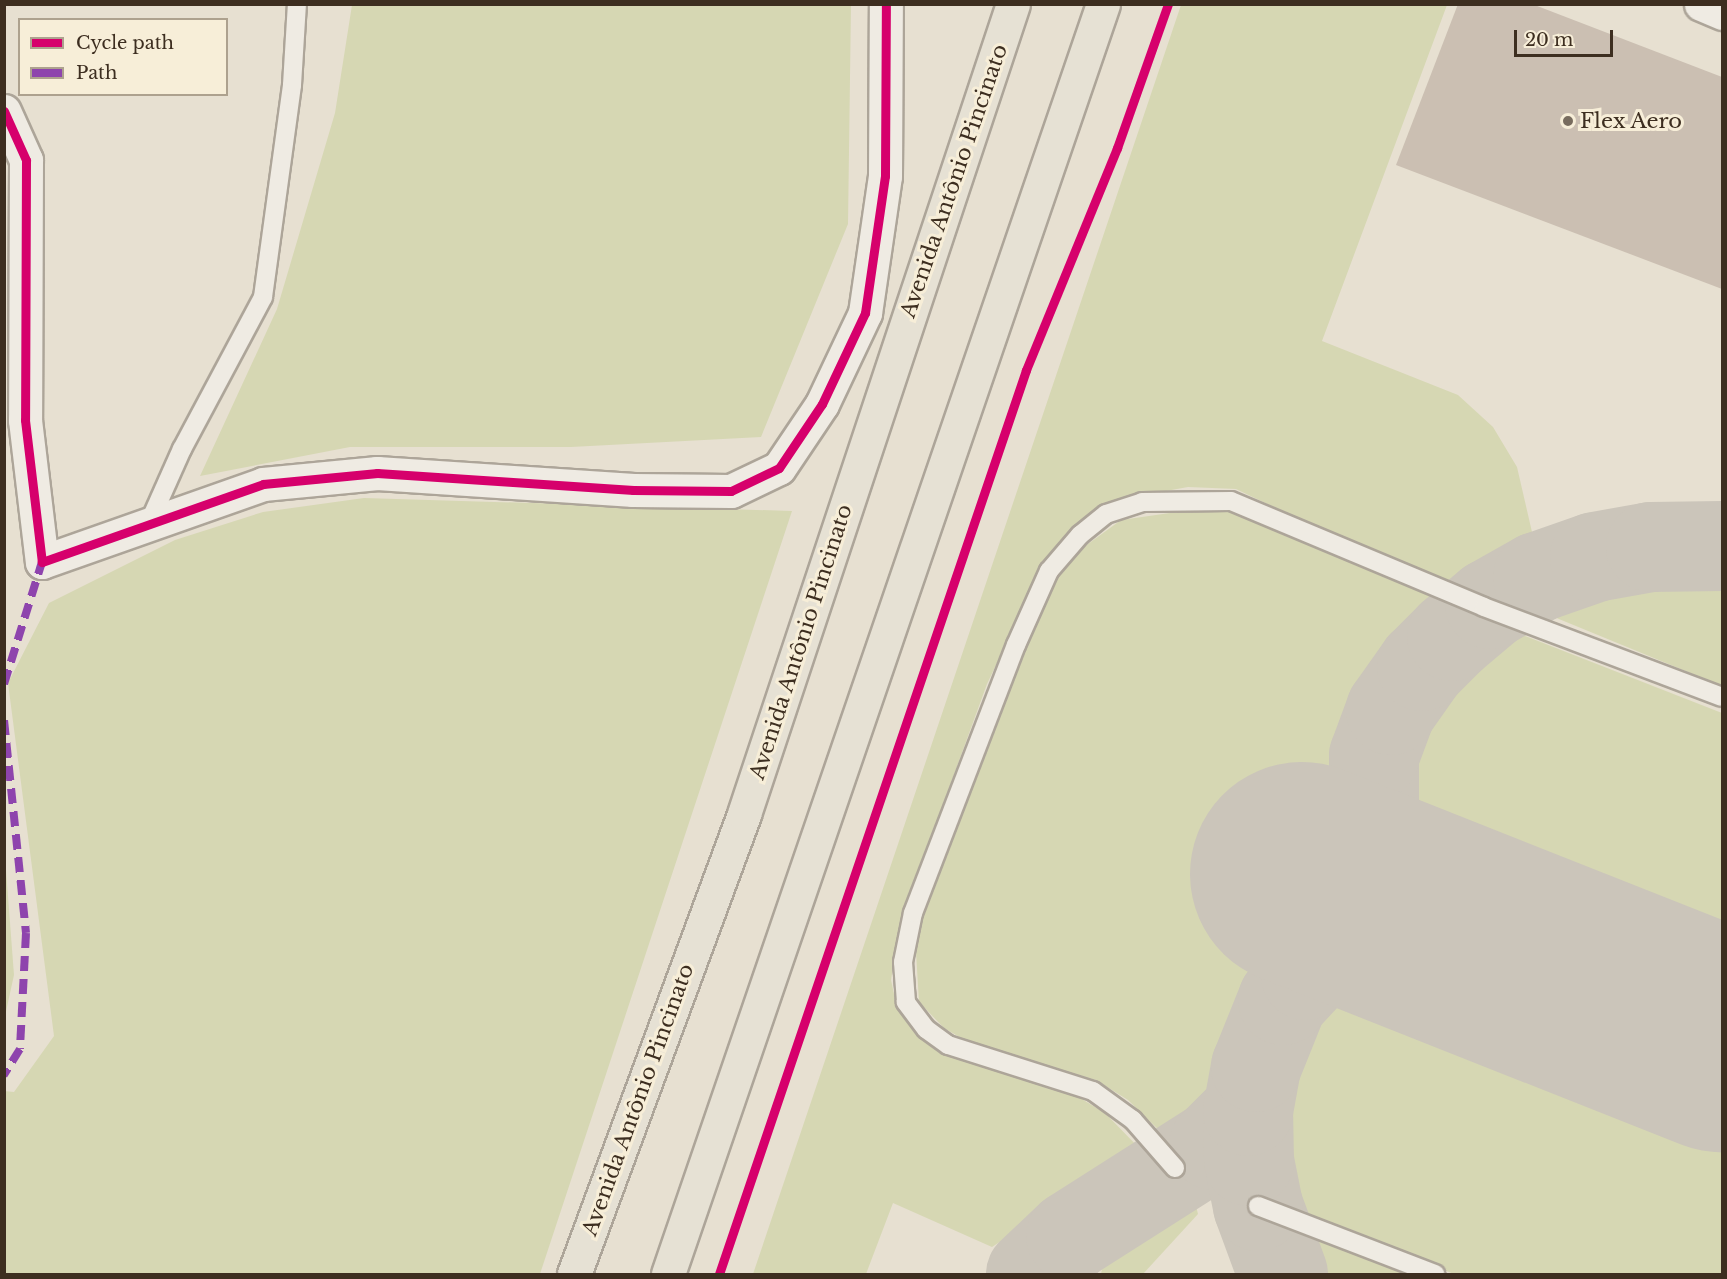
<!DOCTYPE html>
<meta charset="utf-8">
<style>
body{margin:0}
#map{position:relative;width:1727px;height:1279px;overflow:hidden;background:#e7e0d1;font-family:"Libre Baskerville",serif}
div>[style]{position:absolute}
.green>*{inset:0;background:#d6d7b3}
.taxiway>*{height:90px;margin:-45px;padding:0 45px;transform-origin:45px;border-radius:45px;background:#cbc5ba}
.runway>*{height:224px;margin:-112px;padding:0 112px;transform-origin:112px;border-radius:112px;background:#cbc5ba}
.building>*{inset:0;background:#cbbfb2}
.roads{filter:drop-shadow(2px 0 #ada599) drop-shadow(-2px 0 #ada599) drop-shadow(0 2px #ada599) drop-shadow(0 -2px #ada599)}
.lane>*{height:18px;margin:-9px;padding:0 9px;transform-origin:9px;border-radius:9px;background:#efebe3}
.street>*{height:33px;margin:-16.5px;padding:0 16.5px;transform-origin:16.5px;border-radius:16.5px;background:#efebe3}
.primary>*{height:33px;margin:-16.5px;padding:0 16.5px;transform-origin:16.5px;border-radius:16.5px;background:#e6e1d4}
.quiet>*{height:8px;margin-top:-4px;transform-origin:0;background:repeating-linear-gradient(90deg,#8e44ad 0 15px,transparent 0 23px)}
.cycleway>*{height:9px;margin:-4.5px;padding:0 4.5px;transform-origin:4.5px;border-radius:4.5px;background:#d6006c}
.dots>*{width:16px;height:16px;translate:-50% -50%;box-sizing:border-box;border:3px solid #f7eed8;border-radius:50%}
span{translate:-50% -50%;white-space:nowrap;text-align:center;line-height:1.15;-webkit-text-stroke:6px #f7eed8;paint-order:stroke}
.poi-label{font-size:21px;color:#3d2e20}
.left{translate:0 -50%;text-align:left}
.street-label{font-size:21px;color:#3d2e20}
.frame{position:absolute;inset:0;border:6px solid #3d2e20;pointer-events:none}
.legend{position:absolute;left:18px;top:18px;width:210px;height:78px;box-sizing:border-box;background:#f7eed8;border:2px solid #ada18e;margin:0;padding:8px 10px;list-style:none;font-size:18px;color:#3d2e20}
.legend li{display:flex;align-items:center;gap:12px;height:30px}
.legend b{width:30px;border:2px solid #ada18e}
.scale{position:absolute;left:1514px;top:30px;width:99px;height:27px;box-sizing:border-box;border:3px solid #3d2e20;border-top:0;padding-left:8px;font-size:18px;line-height:21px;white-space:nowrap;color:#3d2e20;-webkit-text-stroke:4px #f7eed8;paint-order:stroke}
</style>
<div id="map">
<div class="green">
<div style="clip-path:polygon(352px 5px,851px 5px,848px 224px,761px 437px,571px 447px,350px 447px,200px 476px,277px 309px,335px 113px)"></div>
<div style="clip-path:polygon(1181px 5px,1447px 5px,1322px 341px,1458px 395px,1493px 427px,1517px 467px,1532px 532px,1528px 553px,1467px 589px,1361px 549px,1236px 489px,1188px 487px,1127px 498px,1100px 508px,1069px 532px,1044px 564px,987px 684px,901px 920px,891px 980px,896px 1003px,911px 1026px,935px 1046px,970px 1063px,1070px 1092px,1105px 1113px,1141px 1150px,992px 1247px,893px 1203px,866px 1274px,753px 1274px)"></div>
<div style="clip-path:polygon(364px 498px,792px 511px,540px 1274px,5px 1274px,4px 1091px,14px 1092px,54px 1036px,8px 683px,49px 603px,175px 540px,263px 512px)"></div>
<div style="clip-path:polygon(1205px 508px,1234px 511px,1451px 602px,1395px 656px,1363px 704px,1324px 793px,1320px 793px,1268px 932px,1239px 1015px,1224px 1081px,1166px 1137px,1128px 1100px,1096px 1080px,973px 1045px,944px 1028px,919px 1002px,916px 952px,923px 916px,970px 782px,1023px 648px,1056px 580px,1077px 552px,1121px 520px)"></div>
<div style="clip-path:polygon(1683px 568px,1722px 571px,1722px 686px,1537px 610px,1567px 594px,1625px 575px)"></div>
<div style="clip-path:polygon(1505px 628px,1722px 713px,1722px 959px,1440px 847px,1426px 831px,1412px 806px,1405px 779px,1409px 746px,1440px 687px)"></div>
<div style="clip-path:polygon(5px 857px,14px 975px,5px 1016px,4px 1016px)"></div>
<div style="clip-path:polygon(1371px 994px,1397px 995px,1722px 1125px,1722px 1274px,1454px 1274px,1288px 1208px,1276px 1145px,1278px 1095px,1290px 1054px,1304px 1029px,1319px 1016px,1347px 1000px)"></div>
<div style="clip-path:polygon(1177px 1202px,1195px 1202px,1198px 1214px,1143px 1274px,1101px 1274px,1107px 1246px)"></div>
<div style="clip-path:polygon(1293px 1235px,1310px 1235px,1413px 1274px,1311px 1274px)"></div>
</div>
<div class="taxiway">
<div style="left:1031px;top:1274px;width:55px;rotate:-43.5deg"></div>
<div style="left:1071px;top:1236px;width:169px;rotate:-32.5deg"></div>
<div style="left:1214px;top:1145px;width:48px;rotate:-45deg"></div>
<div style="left:1283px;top:1274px;width:72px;rotate:-110.2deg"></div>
<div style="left:1258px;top:1206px;width:46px;rotate:-101.3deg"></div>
<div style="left:1249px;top:1161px;width:50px;rotate:-91.1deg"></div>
<div style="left:1248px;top:1111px;width:45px;rotate:-79.7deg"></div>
<div style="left:1256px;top:1067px;width:72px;rotate:-68.1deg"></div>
<div style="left:1283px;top:1000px;width:34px;rotate:-47deg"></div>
<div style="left:1306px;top:975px;width:38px;rotate:-41deg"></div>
<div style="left:1335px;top:950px;width:41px;rotate:-29.1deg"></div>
<div style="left:1371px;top:930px;width:47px;rotate:-13.4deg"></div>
<div style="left:1417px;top:919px;width:27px;rotate:-126deg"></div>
<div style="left:1401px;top:897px;width:81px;rotate:-109.6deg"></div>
<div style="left:1374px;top:821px;width:65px;rotate:-90deg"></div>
<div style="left:1374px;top:756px;width:49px;rotate:-69.7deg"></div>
<div style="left:1391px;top:710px;width:54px;rotate:-54.8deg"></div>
<div style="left:1422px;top:666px;width:42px;rotate:-45deg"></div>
<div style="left:1452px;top:636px;width:50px;rotate:-40.1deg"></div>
<div style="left:1490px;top:604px;width:55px;rotate:-29.4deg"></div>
<div style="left:1538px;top:577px;width:60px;rotate:-19.3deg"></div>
<div style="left:1595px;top:557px;width:57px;rotate:-10.1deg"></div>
<div style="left:1651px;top:547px;width:71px;rotate:-0.8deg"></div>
</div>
<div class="runway">
<div style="left:1302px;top:874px;width:452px;rotate:21.6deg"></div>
</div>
<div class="building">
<div style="clip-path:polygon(1458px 4px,1532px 4px,1722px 77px,1722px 289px,1396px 165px)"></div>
</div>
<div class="roads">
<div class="lane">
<div style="left:149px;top:523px;width:81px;rotate:-66deg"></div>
<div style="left:182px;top:449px;width:172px;rotate:-61.9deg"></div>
<div style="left:263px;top:297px;width:214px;rotate:-82.2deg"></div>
<div style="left:292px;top:85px;width:81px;rotate:-86.5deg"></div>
<div style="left:1175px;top:1168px;width:64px;rotate:-131.2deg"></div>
<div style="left:1133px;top:1120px;width:49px;rotate:-144.1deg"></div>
<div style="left:1093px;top:1091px;width:152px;rotate:-162.4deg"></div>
<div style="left:948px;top:1045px;width:27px;rotate:-144deg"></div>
<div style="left:926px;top:1029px;width:34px;rotate:-127deg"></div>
<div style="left:906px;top:1002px;width:40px;rotate:-94.3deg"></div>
<div style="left:903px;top:962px;width:50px;rotate:-78.5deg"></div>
<div style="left:913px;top:913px;width:287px;rotate:-69deg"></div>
<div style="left:1016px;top:645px;width:81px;rotate:-66deg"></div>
<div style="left:1049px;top:571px;width:48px;rotate:-49.3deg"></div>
<div style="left:1080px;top:535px;width:33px;rotate:-39deg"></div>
<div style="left:1106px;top:514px;width:38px;rotate:-18deg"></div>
<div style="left:1142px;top:502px;width:89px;rotate:-0.6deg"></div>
<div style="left:1231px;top:501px;width:274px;rotate:22.7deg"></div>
<div style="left:1484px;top:607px;width:254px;rotate:20.7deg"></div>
<div style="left:1258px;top:1206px;width:190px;rotate:21deg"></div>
</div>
<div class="street">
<div style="left:1701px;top:4px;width:23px;rotate:23deg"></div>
<div style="left:4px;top:111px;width:54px;rotate:65.8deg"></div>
<div style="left:26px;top:160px;width:260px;rotate:90.2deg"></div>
<div style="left:25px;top:420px;width:143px;rotate:83.2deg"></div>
<div style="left:42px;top:562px;width:234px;rotate:-19.4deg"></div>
<div style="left:263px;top:484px;width:115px;rotate:-5.5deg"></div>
<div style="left:377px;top:473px;width:257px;rotate:3.8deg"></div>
<div style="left:633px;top:490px;width:98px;rotate:0.6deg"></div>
<div style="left:731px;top:491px;width:53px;rotate:-25.6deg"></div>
<div style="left:779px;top:468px;width:77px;rotate:-56.1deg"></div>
<div style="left:822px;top:404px;width:101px;rotate:-64.7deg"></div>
<div style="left:865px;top:313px;width:138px;rotate:-81.7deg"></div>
<div style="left:885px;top:176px;width:172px;rotate:-89.7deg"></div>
</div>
<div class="primary">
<div style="left:574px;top:1274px;width:490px;rotate:-69.7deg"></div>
<div style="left:744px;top:814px;width:853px;rotate:-71.63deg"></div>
<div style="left:668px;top:1274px;width:1342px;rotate:-71.09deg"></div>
</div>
</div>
<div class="quiet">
<div style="left:4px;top:684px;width:128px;rotate:-72.7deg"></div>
<div style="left:4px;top:720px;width:214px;rotate:84.1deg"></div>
<div style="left:26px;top:933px;width:116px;rotate:93deg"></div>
<div style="left:20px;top:1049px;width:31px;rotate:122deg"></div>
</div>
<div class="cycleway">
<div style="left:4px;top:111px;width:54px;rotate:65.8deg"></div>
<div style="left:26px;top:160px;width:260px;rotate:90.2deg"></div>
<div style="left:25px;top:420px;width:143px;rotate:83.2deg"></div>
<div style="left:42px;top:562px;width:234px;rotate:-19.4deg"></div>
<div style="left:263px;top:484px;width:115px;rotate:-5.5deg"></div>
<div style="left:377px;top:473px;width:257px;rotate:3.8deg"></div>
<div style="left:633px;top:490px;width:98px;rotate:0.6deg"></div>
<div style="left:731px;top:491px;width:53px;rotate:-25.6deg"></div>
<div style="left:779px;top:468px;width:77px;rotate:-56.1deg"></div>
<div style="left:822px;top:404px;width:101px;rotate:-64.7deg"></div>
<div style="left:865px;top:313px;width:138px;rotate:-81.7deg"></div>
<div style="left:885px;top:176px;width:172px;rotate:-89.7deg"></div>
<div style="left:719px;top:1274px;width:955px;rotate:-71.24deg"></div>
<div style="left:1026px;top:370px;width:240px;rotate:-67.7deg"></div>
<div style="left:1117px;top:148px;width:153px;rotate:-70.5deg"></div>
</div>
<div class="dots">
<div style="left:1568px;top:121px;background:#786c5e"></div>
</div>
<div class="poi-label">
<span class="left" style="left:1580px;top:121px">Flex Aero</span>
</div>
<div class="street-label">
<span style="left:954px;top:181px;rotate:-71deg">Avenida Antônio Pincinato</span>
<span style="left:801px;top:642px;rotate:-72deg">Avenida Antônio Pincinato</span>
<span style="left:638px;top:1100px;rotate:-70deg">Avenida Antônio Pincinato</span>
</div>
<div class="frame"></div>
<ul class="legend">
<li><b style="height:8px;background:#d6006c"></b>Cycle path</li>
<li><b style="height:8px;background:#8e44ad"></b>Path</li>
</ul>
<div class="scale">20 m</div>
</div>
